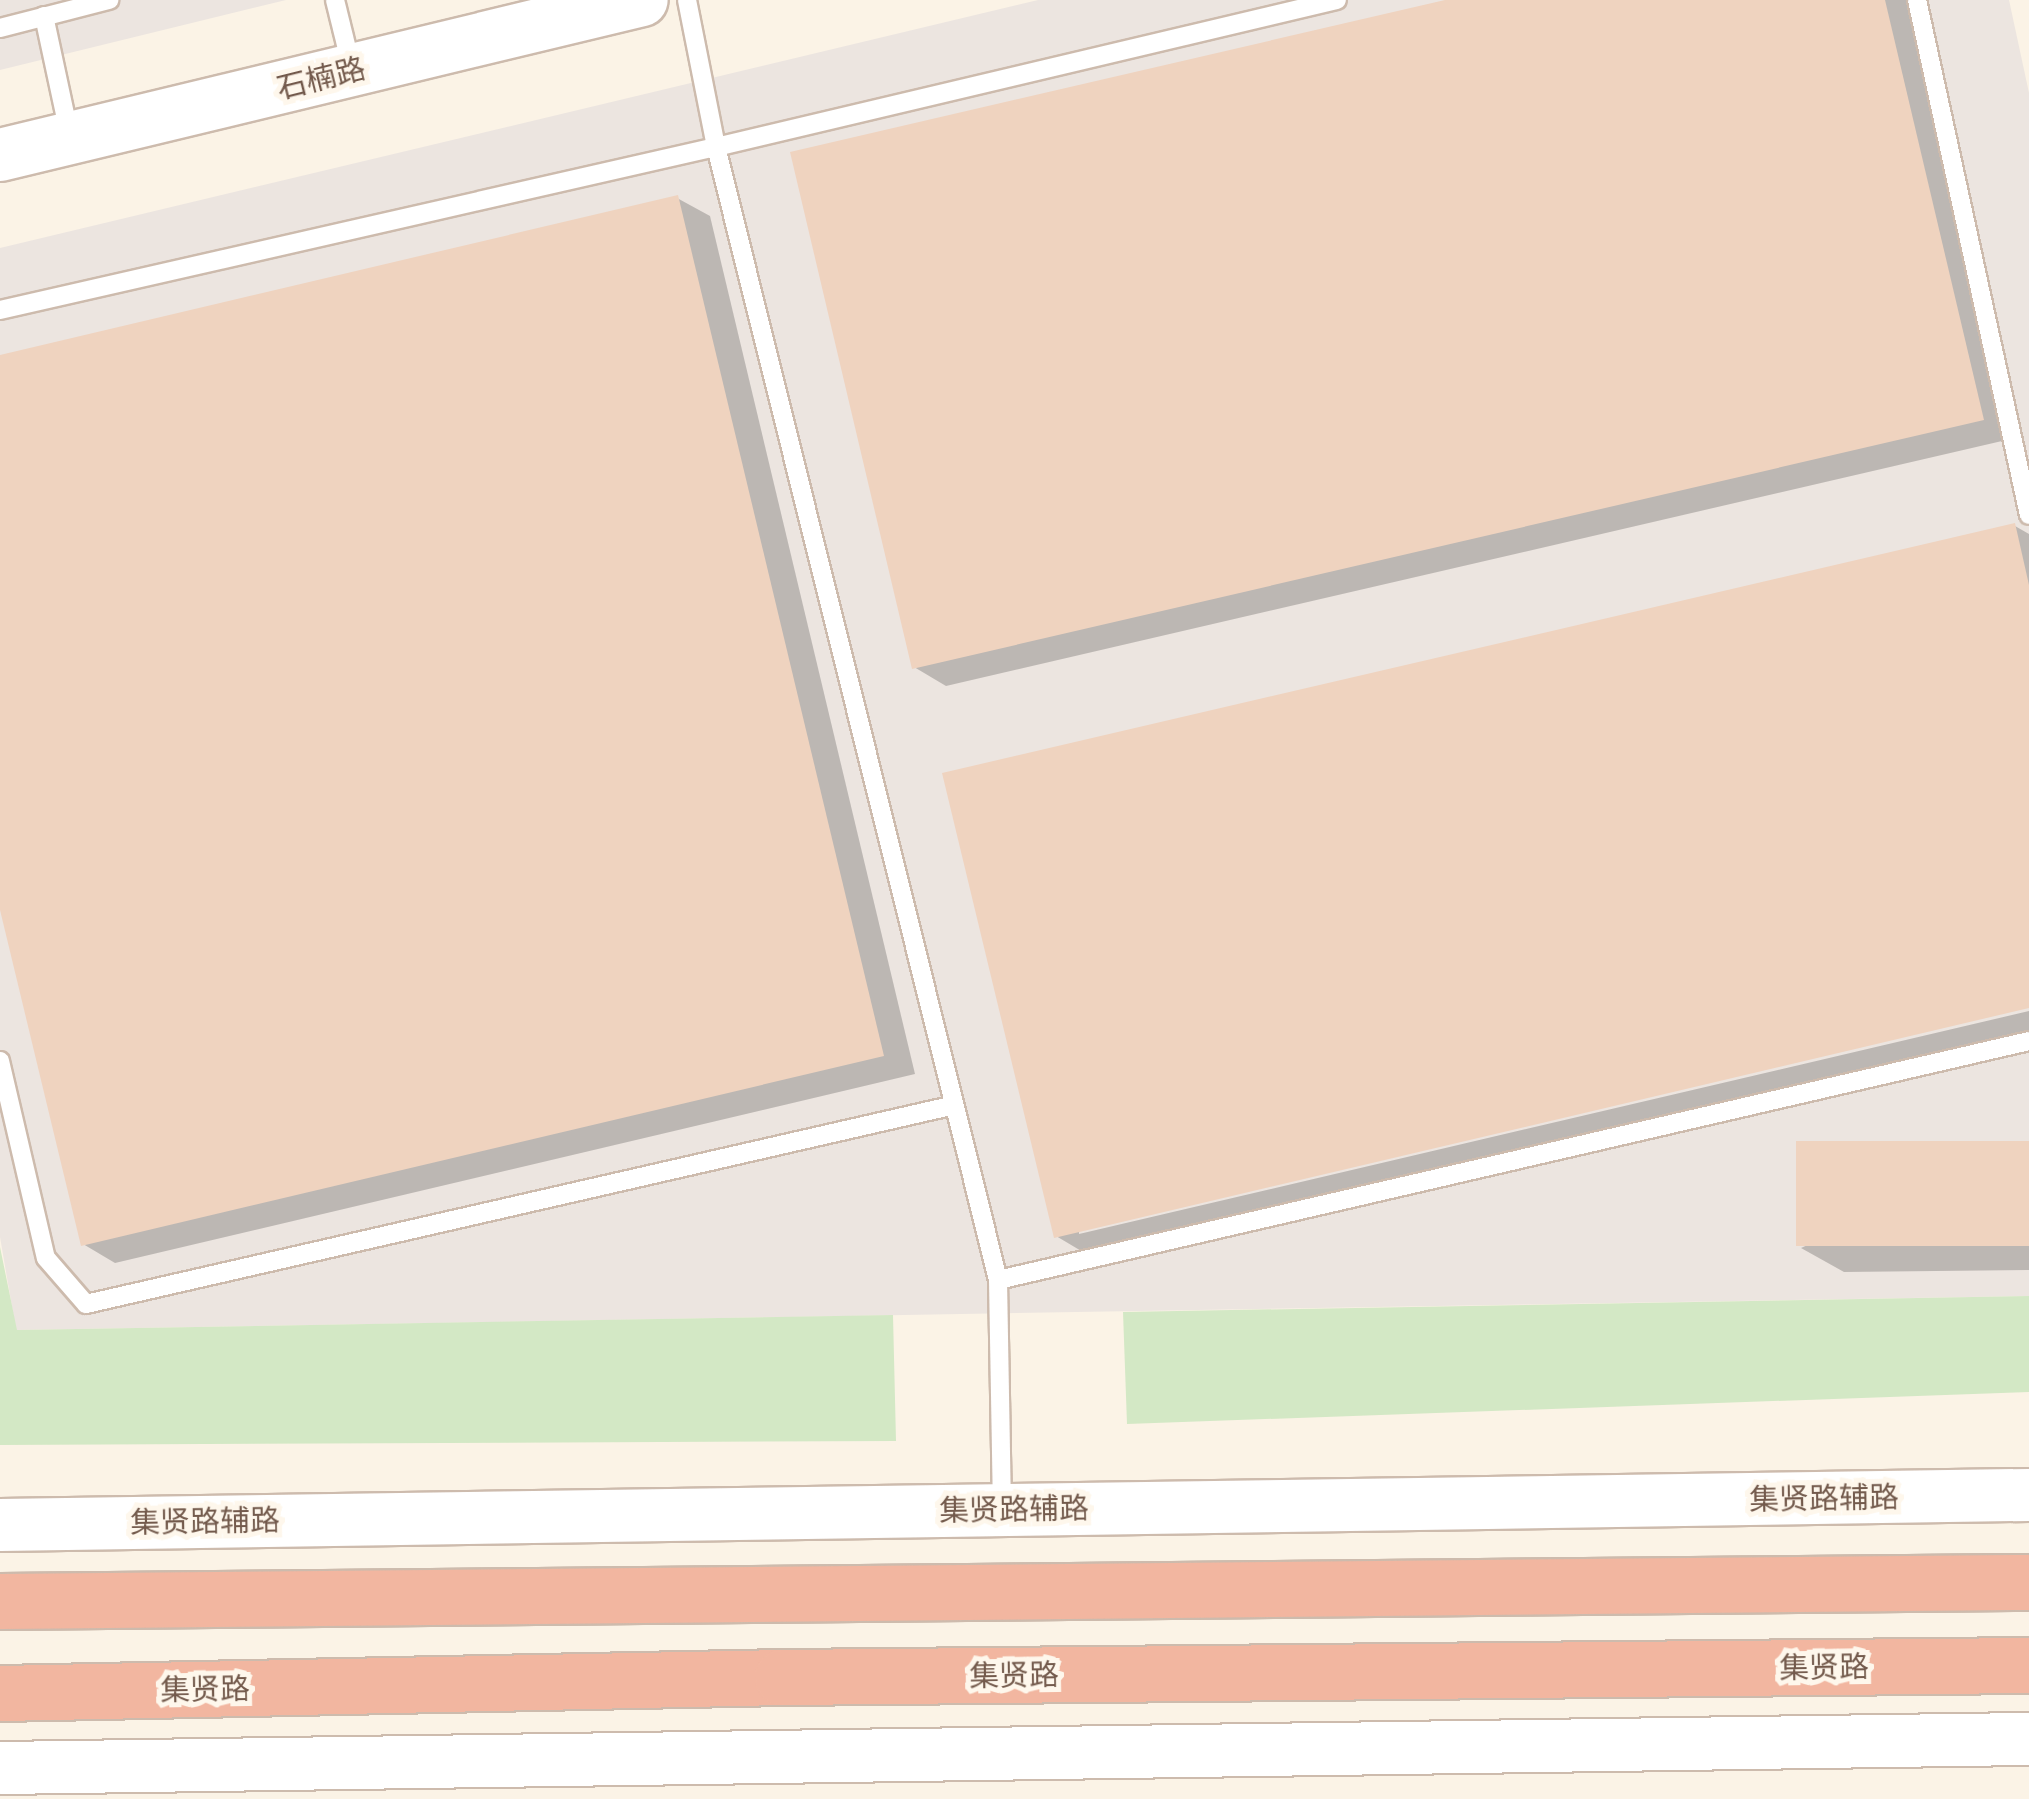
<!DOCTYPE html>
<meta charset="utf-8">
<style>
body{margin:0}
#map{position:relative;width:2029px;height:1799px;overflow:hidden;background:#fbf3e6;font-family:Quicksand,"Noto Sans SC",sans-serif}
div>[style]{position:absolute}
.industrial>*{inset:0;background:#ece5e0}
.green>*{inset:0;background:#d3e8c5}
.shadow>*{inset:0;background:#0003}
.building>*{inset:0;background:#efd3bf;transform-origin:0 0}
.roads{filter:drop-shadow(2px 0 #cdbbad) drop-shadow(-2px 0 #cdbbad) drop-shadow(0 2px #cdbbad) drop-shadow(0 -2px #cdbbad)}
.lane>*{height:18px;margin:-9px;padding:0 9px;transform-origin:9px;border-radius:9px;background:#fff}
.secondary>*{height:52px;margin:-26px;padding:0 26px;transform-origin:26px;border-radius:26px;background:#fff}
.highway>*{height:55px;margin:-27.5px;padding:0 27.5px;transform-origin:27.5px;border-radius:27.5px;background:#f2b6a0}
span{translate:-50% -50%;white-space:nowrap;text-align:center;line-height:1.15;-webkit-text-stroke:10px #fef7ec;paint-order:stroke}
.street-label{font-size:30px;color:#735a4c}
</style>
<div id="map">
<div class="industrial">
<div style="clip-path:polygon(0 0,286px 0,0 70px)"></div>
<div style="clip-path:polygon(1038px 0,2009px 0,2029px 93px,2029px 1296px,16px 1330px,0 1237px,0 248px)"></div>
</div>
<div class="green">
<div style="clip-path:polygon(0 1247px,17px 1330px,893px 1315px,896px 1441px,0 1445px)"></div>
<div style="clip-path:polygon(2029px 1296px,2029px 1392px,1127px 1424px,1123px 1312px)"></div>
</div>
<div class="shadow">
<div style="clip-path:polygon(1457px 0,1912px 0,2015px 438px,946px 686px,914px 667px)"></div>
<div style="clip-path:polygon(677px 198px,710px 216px,915px 1074px,115px 1263px,83px 1244px,0 899px,0 357px)"></div>
<div style="clip-path:polygon(2015px 526px,2029px 534px,2029px 1006px,1079px 1229px,1079px 1234px,2029px 1011px,2029px 1033px,1088px 1255px,1056px 1236px)"></div>
<div style="clip-path:polygon(2029px 1143px,2029px 1270px,1844px 1272px,1801px 1248px)"></div>
</div>
<div class="building">
<div style="clip-path:polygon(1445px 0,1885px 0,1984px 420px,912px 669px,790px 152px)"></div>
<div style="clip-path:polygon(678px 195px,884px 1056px,81px 1246px,0 910px,0 355px)"></div>
<div style="clip-path:polygon(2015px 523px,2029px 585px,2029px 1008px,1054px 1238px,942px 773px)"></div>
<div style="left:2029px;top:1141px;width:105px;height:233px;rotate:90deg"></div>
</div>
<div class="roads">
<div class="lane">
<div style="left:335px;top:0;width:67px;rotate:76.2deg"></div>
<div style="left:687px;top:0;width:150px;rotate:78.8deg"></div>
<div style="left:716px;top:147px;width:638px;rotate:-13.32deg"></div>
<div style="left:1917px;top:0;width:527px;rotate:77.73deg"></div>
<div style="left:44px;top:16px;width:120px;rotate:77.9deg"></div>
<div style="left:0;top:28px;width:113px;rotate:-14.4deg"></div>
<div style="left:0;top:310px;width:734px;rotate:-12.83deg"></div>
<div style="left:716px;top:147px;width:1168px;rotate:76.02deg"></div>
<div style="left:998px;top:1280px;width:228px;rotate:89deg"></div>
<div style="left:0;top:1061px;width:202px;rotate:76.9deg"></div>
<div style="left:46px;top:1258px;width:61px;rotate:49deg"></div>
<div style="left:86px;top:1304px;width:891px;rotate:-12.9deg"></div>
<div style="left:998px;top:1280px;width:1058px;rotate:-13.05deg"></div>
</div>
<div class="secondary">
<div style="left:0;top:155px;width:660px;rotate:-13.57deg"></div>
<div style="left:0;top:1525px;width:2029px;rotate:-0.85deg"></div>
<div style="left:0;top:1768px;width:2029px;rotate:-0.82deg"></div>
</div>
<div class="highway">
<div style="left:0;top:1601px;width:2029px;rotate:-0.54deg"></div>
<div style="left:0;top:1693px;width:782px;rotate:-1.17deg"></div>
<div style="left:782px;top:1677px;width:1247px;rotate:-0.55deg"></div>
</div>
</div>
<div class="street-label">
<span style="left:321px;top:78px;rotate:-14deg">石楠路</span>
<span style="left:1824px;top:1498px;rotate:-1deg">集贤路辅路</span>
<span style="left:1014px;top:1509px;rotate:-1deg">集贤路辅路</span>
<span style="left:205px;top:1521px;rotate:-1deg">集贤路辅路</span>
<span style="left:1824px;top:1667px;rotate:-1deg">集贤路</span>
<span style="left:1014px;top:1675px;rotate:-1deg">集贤路</span>
<span style="left:205px;top:1689px;rotate:-1deg">集贤路</span>
</div>
</div>
